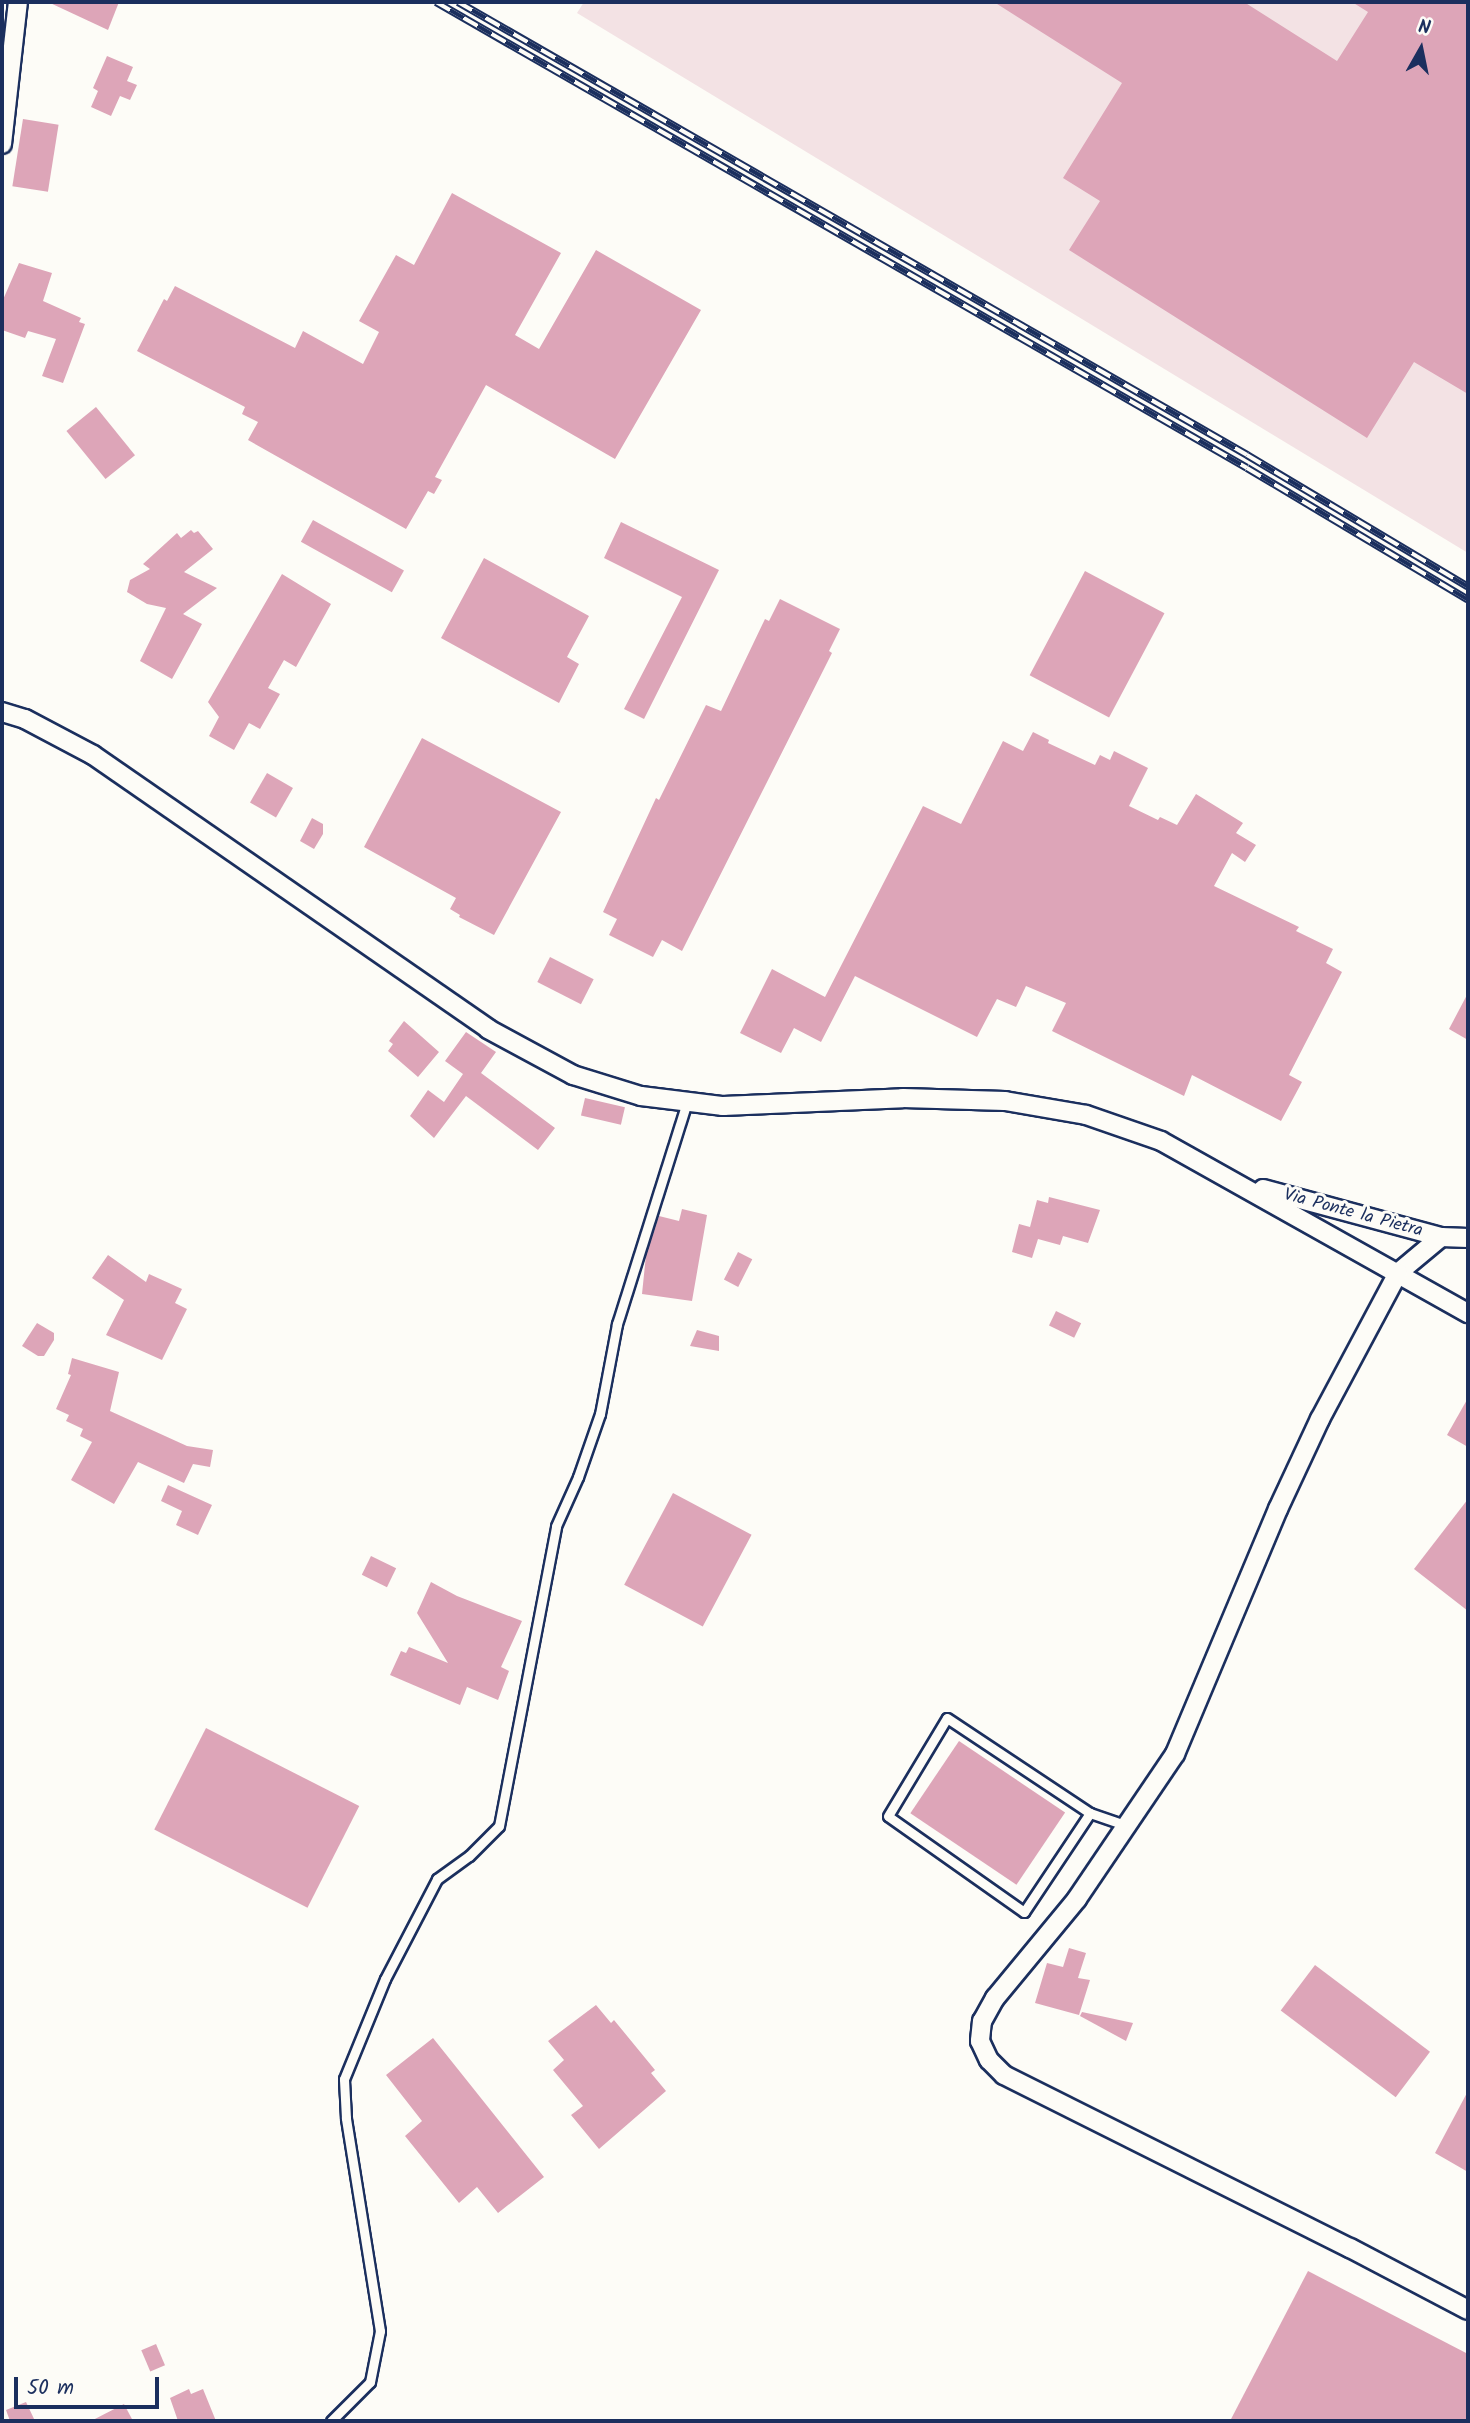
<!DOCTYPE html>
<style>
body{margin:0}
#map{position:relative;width:1470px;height:2423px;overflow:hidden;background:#fdfcf7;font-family:Kalam,sans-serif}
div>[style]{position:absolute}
.built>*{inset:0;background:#f3e2e4}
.building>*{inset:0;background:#dda5b8;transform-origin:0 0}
.roads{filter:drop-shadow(2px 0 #1b2f5e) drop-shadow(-2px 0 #1b2f5e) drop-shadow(0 2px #1b2f5e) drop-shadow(0 -2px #1b2f5e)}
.lane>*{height:9px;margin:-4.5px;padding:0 4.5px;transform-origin:4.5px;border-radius:4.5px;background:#fdfcf7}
.street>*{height:18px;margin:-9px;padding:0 9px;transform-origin:9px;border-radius:9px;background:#fdfcf7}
.rail>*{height:8px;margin-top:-4px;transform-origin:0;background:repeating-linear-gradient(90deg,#fdfcf7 0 16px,#1b2f5e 0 32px);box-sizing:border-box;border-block:2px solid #1b2f5e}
span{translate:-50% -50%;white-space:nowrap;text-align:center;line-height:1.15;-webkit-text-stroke:6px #fdfcf7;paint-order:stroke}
.street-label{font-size:18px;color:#1b2f5e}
.frame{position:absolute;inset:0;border:4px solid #1b2f5e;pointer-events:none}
.north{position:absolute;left:1386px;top:14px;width:70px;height:70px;-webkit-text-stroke:5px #fdfcf7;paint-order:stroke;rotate:9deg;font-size:19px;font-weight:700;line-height:28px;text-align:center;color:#1b2f5e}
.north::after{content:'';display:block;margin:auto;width:24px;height:32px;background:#1b2f5e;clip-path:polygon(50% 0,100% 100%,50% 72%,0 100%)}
.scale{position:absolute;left:14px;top:2377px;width:145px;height:32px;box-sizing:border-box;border:4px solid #1b2f5e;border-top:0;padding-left:9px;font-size:21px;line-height:24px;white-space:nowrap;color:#1b2f5e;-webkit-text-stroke:5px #fdfcf7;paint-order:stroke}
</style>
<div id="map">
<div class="built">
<div style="clip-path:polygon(584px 2px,1468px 2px,1468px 553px,577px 13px)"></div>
</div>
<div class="building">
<div style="clip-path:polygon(48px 2px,119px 2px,108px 30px)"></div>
<div style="clip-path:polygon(994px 2px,1244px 2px,1337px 61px,1368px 12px,1352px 2px,1468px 2px,1468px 394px,1414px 362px,1367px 438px,1069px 250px,1100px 201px,1063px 178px,1122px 83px)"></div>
<div style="clip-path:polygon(107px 56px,133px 67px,127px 81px,137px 85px,130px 100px,120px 96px,111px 116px,91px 107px,98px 91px,93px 88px)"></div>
<div style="left:23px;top:119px;width:36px;height:68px;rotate:9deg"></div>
<div style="clip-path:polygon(452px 193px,561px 253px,515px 335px,539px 349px,596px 250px,701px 310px,615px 459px,486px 385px,435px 477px,442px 480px,434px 494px,428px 491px,406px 529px,248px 440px,258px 422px,242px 414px,245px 407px,137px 351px,164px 299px,167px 301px,175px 286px,295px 348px,303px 331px,363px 364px,379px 332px,359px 321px,396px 255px,414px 265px)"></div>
<div style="clip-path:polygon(19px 263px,52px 273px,43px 301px,81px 318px,79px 322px,85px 324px,63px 383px,42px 376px,56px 339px,28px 331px,25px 338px,2px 330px,2px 302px)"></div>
<div style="left:96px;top:407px;width:62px;height:38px;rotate:51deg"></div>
<div style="left:313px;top:520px;width:104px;height:25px;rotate:29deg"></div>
<div style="clip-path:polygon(621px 522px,719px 570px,644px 719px,624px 709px,682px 597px,604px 558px)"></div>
<div style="clip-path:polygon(191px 530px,194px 533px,198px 531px,213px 549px,184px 572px,217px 588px,183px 614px,202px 624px,172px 679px,140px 661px,166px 608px,147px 604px,127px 592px,130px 580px,150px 569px,143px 564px,177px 533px,181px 538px)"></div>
<div style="clip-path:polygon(484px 558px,589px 616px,567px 657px,579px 664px,559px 703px,441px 638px)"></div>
<div style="left:1085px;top:571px;width:90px;height:118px;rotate:28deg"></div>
<div style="clip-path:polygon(282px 574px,331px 604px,296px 667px,284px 660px,268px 688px,280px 694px,260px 729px,249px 723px,234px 750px,209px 736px,219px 717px,208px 702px)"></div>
<div style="clip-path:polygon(780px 599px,840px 629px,829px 651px,832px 653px,682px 951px,662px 940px,653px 957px,609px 935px,617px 919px,603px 912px,656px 798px,659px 800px,706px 705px,721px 711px,765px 619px,769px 621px)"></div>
<div style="clip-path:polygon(1033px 732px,1049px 740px,1048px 743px,1095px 765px,1100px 755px,1110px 760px,1114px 751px,1148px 768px,1129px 806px,1158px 820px,1160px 817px,1177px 825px,1196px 794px,1243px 823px,1236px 833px,1256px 845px,1245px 862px,1232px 853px,1214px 886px,1299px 927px,1296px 931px,1333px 949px,1326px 963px,1342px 972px,1289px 1075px,1302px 1082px,1281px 1121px,1192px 1075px,1184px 1096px,1052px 1031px,1066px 1003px,1026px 986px,1016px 1007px,997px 999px,977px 1037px,855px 976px,821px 1042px,794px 1028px,781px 1053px,740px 1033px,772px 969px,825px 997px,923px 806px,961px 824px,1003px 741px,1023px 751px)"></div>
<div style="clip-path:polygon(422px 738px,561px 812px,494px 935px,459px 917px,460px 915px,450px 909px,456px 898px,364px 847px)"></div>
<div style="left:267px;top:773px;width:30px;height:34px;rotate:30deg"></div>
<div style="clip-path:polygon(312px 818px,323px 824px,323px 834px,314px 849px,300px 841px)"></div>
<div style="left:550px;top:957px;width:49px;height:28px;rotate:27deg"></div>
<div style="clip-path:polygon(1468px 993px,1468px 1040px,1449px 1029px)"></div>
<div style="clip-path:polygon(404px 1021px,439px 1052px,418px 1077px,388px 1051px,393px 1044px,389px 1041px)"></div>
<div style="clip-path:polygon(466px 1032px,496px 1052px,481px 1073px,555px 1128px,538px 1150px,466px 1096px,434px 1138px,410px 1116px,428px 1090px,444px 1102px,463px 1074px,445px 1061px)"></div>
<div style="left:585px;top:1098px;width:41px;height:18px;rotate:13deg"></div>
<div style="clip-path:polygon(1049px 1197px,1100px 1210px,1088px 1243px,1063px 1236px,1060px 1245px,1038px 1239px,1032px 1258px,1012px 1252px,1019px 1224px,1030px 1227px,1037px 1200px,1048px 1203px)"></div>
<div style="clip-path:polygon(682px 1209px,707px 1215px,692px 1301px,642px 1294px,646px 1255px,659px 1216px,679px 1221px)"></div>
<div style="left:738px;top:1252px;width:16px;height:31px;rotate:27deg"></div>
<div style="clip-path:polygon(108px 1255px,146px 1282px,149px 1274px,182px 1289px,175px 1303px,187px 1309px,162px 1360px,106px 1335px,124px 1300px,92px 1278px)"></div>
<div style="left:1056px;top:1311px;width:28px;height:16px;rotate:26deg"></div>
<div style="clip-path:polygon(37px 1323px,54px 1333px,54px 1340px,44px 1356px,38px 1356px,22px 1346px)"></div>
<div style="clip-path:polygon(697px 1330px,719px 1336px,719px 1351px,690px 1346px)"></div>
<div style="clip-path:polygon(72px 1358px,119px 1372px,110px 1411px,187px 1446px,213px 1450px,210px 1467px,193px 1464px,184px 1483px,138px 1462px,114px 1504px,71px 1480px,92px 1442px,80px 1436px,83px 1429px,66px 1421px,69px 1415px,56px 1409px,71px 1375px,68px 1374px)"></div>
<div style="clip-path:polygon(1468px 1398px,1468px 1447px,1447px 1435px)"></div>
<div style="clip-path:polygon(168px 1485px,212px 1505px,198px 1535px,176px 1525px,182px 1511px,161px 1501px)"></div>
<div style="left:673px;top:1493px;width:89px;height:104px;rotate:28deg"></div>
<div style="clip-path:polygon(1468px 1499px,1468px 1611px,1414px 1569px)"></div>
<div style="left:371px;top:1556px;width:28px;height:21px;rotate:26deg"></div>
<div style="clip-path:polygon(431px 1582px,457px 1596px,522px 1621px,501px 1667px,509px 1671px,498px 1700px,467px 1687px,460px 1705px,390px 1675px,401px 1651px,406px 1653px,409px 1647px,448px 1663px,417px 1613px)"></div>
<div style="left:206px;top:1728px;width:172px;height:114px;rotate:27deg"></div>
<div style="left:959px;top:1741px;width:128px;height:87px;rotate:34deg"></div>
<div style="clip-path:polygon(1069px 1948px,1086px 1953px,1078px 1978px,1090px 1980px,1079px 2015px,1035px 2003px,1047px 1963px,1063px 1967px)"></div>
<div style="left:1315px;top:1965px;width:144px;height:57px;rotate:37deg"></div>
<div style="clip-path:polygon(596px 2005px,611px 2023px,614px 2020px,655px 2070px,651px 2073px,666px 2091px,599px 2149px,571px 2115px,583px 2106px,553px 2070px,564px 2060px,548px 2041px)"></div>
<div style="clip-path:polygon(1082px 2012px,1133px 2023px,1126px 2041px,1080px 2016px)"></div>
<div style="clip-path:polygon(433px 2038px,544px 2177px,498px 2213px,477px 2187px,459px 2203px,405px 2136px,422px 2121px,386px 2075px)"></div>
<div style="clip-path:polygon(1468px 2091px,1468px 2172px,1435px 2153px)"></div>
<div style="clip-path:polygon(1308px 2271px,1468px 2354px,1468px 2421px,1230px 2421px)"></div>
<div style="left:156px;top:2344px;width:23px;height:16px;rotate:67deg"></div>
<div style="clip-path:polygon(189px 2389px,191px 2394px,203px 2389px,216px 2421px,178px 2421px,170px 2398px)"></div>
<div style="clip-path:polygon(26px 2402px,35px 2421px,10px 2421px,6px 2410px)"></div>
<div style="clip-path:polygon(124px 2404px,133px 2421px,91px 2421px)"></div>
</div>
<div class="roads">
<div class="lane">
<div style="left:1090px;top:1813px;width:119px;rotate:123.7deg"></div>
<div style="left:1024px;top:1912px;width:166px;rotate:-144.8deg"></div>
<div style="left:888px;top:1816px;width:114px;rotate:-59deg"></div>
<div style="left:947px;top:1718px;width:172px;rotate:33.6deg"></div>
<div style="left:1090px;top:1813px;width:37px;rotate:19deg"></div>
<div style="left:331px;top:2421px;width:55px;rotate:-45deg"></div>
<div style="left:370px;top:2382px;width:52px;rotate:-78.9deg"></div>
<div style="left:380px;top:2331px;width:216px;rotate:-99.1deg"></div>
<div style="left:346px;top:2118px;width:39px;rotate:-93deg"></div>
<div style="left:344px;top:2079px;width:108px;rotate:-67.7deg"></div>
<div style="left:385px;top:1979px;width:113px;rotate:-62.5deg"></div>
<div style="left:437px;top:1879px;width:39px;rotate:-36deg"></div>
<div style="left:469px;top:1856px;width:42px;rotate:-45deg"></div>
<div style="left:499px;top:1826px;width:305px;rotate:-79.2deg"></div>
<div style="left:556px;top:1526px;width:54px;rotate:-65.8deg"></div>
<div style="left:578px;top:1477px;width:67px;rotate:-70.8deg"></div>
<div style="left:600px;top:1414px;width:92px;rotate:-79.3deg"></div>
<div style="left:617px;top:1324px;width:233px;rotate:-72.5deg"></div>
</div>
<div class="street">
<div style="left:2px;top:144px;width:143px;rotate:-83.6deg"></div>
<div style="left:2px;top:712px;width:24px;rotate:17deg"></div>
<div style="left:25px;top:719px;width:77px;rotate:27.9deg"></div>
<div style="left:93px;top:755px;width:481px;rotate:34.7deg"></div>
<div style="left:488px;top:1029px;width:97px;rotate:28.4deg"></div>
<div style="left:573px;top:1075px;width:71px;rotate:17.2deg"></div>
<div style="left:641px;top:1096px;width:83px;rotate:7deg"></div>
<div style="left:723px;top:1106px;width:180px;rotate:-2.5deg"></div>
<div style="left:903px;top:1098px;width:102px;rotate:1.7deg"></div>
<div style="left:1005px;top:1101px;width:82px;rotate:9.8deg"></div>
<div style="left:1086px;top:1115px;width:79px;rotate:19.1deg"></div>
<div style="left:1161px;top:1141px;width:352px;rotate:29.3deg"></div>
<div style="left:1263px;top:1189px;width:184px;rotate:15.1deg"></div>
<div style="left:1441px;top:1237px;width:27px;rotate:2deg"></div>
<div style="left:1441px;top:1237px;width:56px;rotate:140.1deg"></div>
<div style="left:1398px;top:1273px;width:166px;rotate:118.1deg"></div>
<div style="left:1320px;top:1419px;width:99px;rotate:115deg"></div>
<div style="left:1278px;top:1509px;width:266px;rotate:112.8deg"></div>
<div style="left:1175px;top:1754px;width:175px;rotate:124.1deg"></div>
<div style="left:1077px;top:1899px;width:129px;rotate:129.6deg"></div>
<div style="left:995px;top:1998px;width:26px;rotate:119deg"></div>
<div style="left:982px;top:2021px;width:20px;rotate:96deg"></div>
<div style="left:980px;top:2041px;width:21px;rotate:65deg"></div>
<div style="left:989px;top:2060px;width:21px;rotate:45deg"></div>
<div style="left:1004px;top:2075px;width:387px;rotate:26.6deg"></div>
<div style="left:1350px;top:2248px;width:133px;rotate:27.7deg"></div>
</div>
</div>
<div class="rail">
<div style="left:436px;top:2px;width:935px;rotate:29.88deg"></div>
<div style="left:1247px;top:468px;width:257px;rotate:30.8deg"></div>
<div style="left:458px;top:2px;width:910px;rotate:29.86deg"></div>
<div style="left:1247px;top:455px;width:257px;rotate:30.8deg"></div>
</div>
<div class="street-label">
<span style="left:1353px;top:1214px;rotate:15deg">Via Ponte la Pietra</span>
</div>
<div class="frame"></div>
<div class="north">N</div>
<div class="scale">50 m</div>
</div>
